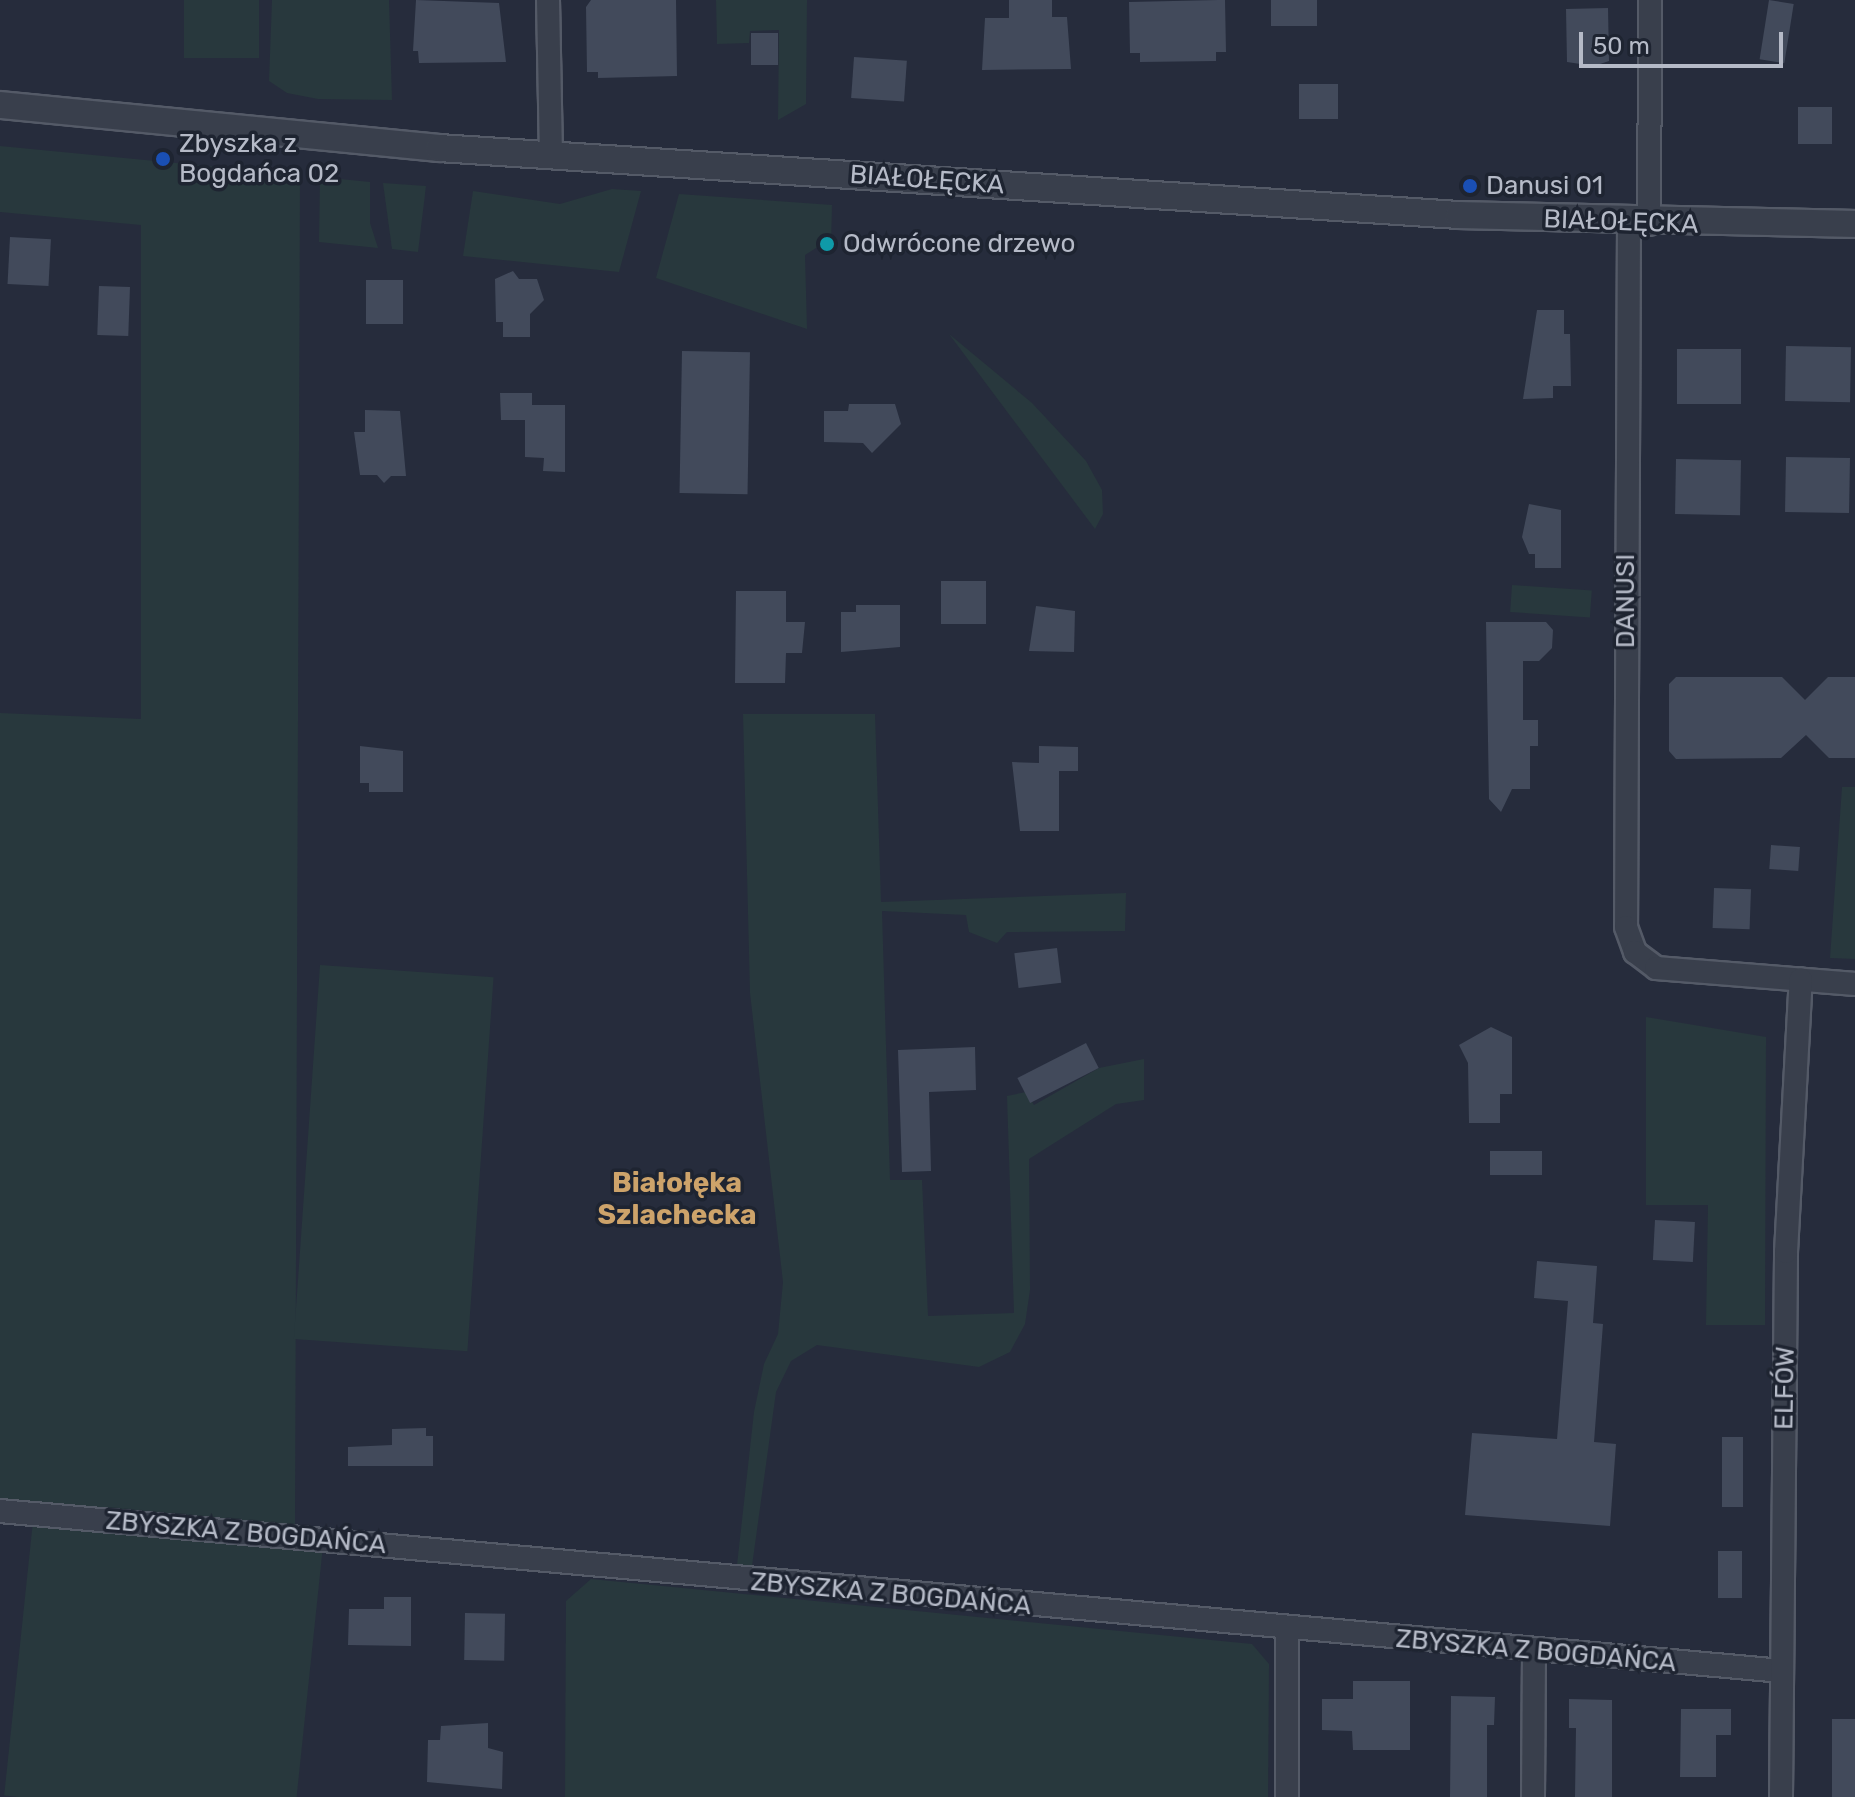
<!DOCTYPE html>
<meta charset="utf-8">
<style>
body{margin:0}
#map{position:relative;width:1855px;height:1797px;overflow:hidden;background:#262c3c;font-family:Rubik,sans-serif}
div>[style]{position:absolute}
.green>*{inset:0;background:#28383d;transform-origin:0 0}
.building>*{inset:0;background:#424a5b;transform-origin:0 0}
.roads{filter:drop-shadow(2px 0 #545a67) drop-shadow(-2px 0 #545a67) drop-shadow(0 2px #545a67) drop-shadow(0 -2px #545a67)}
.minor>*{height:22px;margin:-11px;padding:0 11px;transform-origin:11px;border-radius:11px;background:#393f4c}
.tertiary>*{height:26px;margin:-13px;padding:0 13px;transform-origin:13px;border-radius:13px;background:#393f4c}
.dots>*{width:22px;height:22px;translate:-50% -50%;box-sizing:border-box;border:4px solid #1e2431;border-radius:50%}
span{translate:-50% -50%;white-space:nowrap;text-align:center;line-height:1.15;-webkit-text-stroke:7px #1e2431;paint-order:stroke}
.poi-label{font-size:26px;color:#b5bac7}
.left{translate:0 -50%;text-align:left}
.street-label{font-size:26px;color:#b5bac7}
.neighbourhood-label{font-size:28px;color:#cda36a;font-weight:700}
.scale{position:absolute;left:1579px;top:32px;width:204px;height:36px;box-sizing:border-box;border:4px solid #b5bac7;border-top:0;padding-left:10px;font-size:24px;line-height:28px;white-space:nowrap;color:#b5bac7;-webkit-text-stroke:6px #1e2431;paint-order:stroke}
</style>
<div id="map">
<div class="green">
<div style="left:184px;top:0;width:75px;height:58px"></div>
<div style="clip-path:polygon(272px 0,389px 0,392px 100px,318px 99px,287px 93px,269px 81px)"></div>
<div style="clip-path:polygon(716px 0,807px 0,806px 104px,778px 120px,779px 30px,750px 31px,749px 43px,717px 44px)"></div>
<div style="clip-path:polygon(0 146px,300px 175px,295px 1525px,0 1499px,0 713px,141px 719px,141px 225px,0 212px)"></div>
<div style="clip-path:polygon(320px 177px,370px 182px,370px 223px,378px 248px,319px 242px)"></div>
<div style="clip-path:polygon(383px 183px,426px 186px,418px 252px,392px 249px)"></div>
<div style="clip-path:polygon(612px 189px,641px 191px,619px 272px,463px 256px,473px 191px,560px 204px)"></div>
<div style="clip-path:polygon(679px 194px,832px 205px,831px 247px,824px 243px,805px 255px,807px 329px,656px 278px)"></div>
<div style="clip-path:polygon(949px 334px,1032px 403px,1086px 461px,1102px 490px,1103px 514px,1095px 529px)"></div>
<div style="left:1512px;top:585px;width:80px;height:27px;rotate:4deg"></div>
<div style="clip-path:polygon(743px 714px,875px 714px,881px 902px,1126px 893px,1125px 931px,1007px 932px,997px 943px,969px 932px,966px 915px,882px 911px,890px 1180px,922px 1180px,928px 1316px,1014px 1313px,1007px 1096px,1026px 1092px,1034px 1105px,1099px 1068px,1144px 1059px,1144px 1100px,1116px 1104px,1029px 1159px,1030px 1290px,1025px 1324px,1010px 1352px,979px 1367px,817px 1345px,791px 1361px,776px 1392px,752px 1566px,737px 1565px,754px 1412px,764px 1364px,778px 1334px,783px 1282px,750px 993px)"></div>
<div style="clip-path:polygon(1842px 787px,1855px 787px,1855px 959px,1830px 958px)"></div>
<div style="left:320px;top:965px;width:174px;height:375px;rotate:4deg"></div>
<div style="clip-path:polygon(1646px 1017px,1766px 1037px,1765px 1325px,1706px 1325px,1708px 1205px,1646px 1205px)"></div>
<div style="left:33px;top:1521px;width:291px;height:276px;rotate:6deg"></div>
<div style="clip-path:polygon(591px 1579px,1252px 1644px,1269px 1664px,1268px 1797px,565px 1797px,566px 1601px)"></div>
</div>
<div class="building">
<div style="clip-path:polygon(416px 0,499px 3px,506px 62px,419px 63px,418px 51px,413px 51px)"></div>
<div style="clip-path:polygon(591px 0,676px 0,677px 76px,598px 78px,598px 72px,587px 72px,586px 7px)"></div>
<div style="clip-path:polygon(1009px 0,1052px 0,1052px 17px,1067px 17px,1071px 69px,982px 70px,985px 18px,1009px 18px)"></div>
<div style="clip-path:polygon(1218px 0,1225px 0,1226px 52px,1216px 52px,1216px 61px,1140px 62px,1140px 53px,1130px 53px,1129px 2px)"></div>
<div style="left:1271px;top:0;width:46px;height:26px"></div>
<div style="left:1769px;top:0;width:25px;height:60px;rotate:9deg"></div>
<div style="clip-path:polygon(1608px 8px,1609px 61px,1594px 66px,1567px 62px,1566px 9px)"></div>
<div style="left:751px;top:33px;width:27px;height:32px"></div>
<div style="left:854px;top:57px;width:53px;height:41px;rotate:4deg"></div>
<div style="left:1299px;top:84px;width:39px;height:35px"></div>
<div style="left:1798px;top:107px;width:34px;height:37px"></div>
<div style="left:10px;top:237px;width:41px;height:47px;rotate:3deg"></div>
<div style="clip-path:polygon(513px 271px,519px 279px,537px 279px,544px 300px,530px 314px,530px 337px,503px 337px,503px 322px,496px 322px,495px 279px)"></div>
<div style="left:366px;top:280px;width:37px;height:44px"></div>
<div style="left:99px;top:286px;width:31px;height:49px;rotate:2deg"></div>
<div style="clip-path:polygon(1537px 310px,1564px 310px,1564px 334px,1570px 334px,1571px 386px,1553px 386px,1553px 398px,1523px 399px)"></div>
<div style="left:1786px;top:346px;width:65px;height:55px;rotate:1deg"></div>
<div style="left:1677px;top:349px;width:64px;height:55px"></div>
<div style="left:682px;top:351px;width:68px;height:142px;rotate:1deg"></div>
<div style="clip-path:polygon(500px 393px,532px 393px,532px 405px,565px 405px,565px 472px,543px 471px,544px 458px,525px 457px,525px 420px,501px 420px)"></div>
<div style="clip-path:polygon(849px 404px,895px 404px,901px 424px,872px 453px,863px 443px,824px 442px,824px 411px,848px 411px)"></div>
<div style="clip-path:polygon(365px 410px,400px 411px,406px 476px,391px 476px,384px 483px,377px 475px,360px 475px,354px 432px,365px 432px)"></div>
<div style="left:1786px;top:457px;width:64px;height:55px;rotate:1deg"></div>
<div style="left:1676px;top:459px;width:65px;height:55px;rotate:1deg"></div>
<div style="clip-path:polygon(1529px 504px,1561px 510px,1561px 568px,1535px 568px,1535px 554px,1529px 554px,1522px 537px)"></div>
<div style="left:941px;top:581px;width:45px;height:43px"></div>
<div style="clip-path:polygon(736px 591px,786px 591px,786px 622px,805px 622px,802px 653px,786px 653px,785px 683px,735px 683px)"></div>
<div style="clip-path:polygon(856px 605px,900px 605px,900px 647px,841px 652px,841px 612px,856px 612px)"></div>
<div style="clip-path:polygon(1036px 606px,1075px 611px,1074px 652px,1029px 651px)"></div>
<div style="clip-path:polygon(1486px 622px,1546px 622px,1553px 630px,1552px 648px,1539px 661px,1523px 661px,1523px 720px,1538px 720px,1538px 746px,1530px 746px,1530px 789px,1512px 789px,1501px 812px,1489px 799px)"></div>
<div style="clip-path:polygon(1676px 677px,1782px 677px,1805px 700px,1828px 677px,1855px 677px,1855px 758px,1829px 758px,1806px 735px,1781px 758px,1676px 759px,1669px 751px,1669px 684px)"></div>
<div style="clip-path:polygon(360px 746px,403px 751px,403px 792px,369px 792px,369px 783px,360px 783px)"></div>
<div style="clip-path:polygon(1039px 746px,1078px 747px,1078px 771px,1059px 771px,1059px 831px,1020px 831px,1012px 762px,1039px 763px)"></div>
<div style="left:1771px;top:845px;width:29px;height:24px;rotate:4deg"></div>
<div style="left:1714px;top:888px;width:37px;height:40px;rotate:2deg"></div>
<div style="left:1057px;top:948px;width:35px;height:43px;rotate:83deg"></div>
<div style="clip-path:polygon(1491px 1027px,1512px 1037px,1512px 1094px,1500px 1094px,1500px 1123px,1469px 1123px,1468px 1063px,1459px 1045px)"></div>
<div style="left:1086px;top:1043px;width:28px;height:77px;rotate:63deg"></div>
<div style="clip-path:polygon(975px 1047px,976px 1090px,929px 1092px,931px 1171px,902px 1172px,898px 1050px)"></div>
<div style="left:1490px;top:1151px;width:52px;height:24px"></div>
<div style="left:1655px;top:1220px;width:40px;height:40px;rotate:3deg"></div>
<div style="clip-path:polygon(1537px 1261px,1597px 1266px,1593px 1323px,1603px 1324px,1594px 1442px,1616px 1444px,1610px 1526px,1465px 1515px,1472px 1433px,1557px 1439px,1568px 1301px,1534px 1298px)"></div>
<div style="clip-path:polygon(426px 1428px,426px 1436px,433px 1436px,433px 1466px,348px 1466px,348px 1447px,392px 1445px,392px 1429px)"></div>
<div style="left:1722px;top:1437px;width:21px;height:70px"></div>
<div style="left:1718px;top:1551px;width:24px;height:47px"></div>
<div style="clip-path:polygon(384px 1597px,411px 1597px,411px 1646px,348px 1645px,349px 1609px,384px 1609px)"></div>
<div style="left:465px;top:1613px;width:40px;height:47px;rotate:1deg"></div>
<div style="clip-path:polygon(1353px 1681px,1410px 1681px,1410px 1750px,1353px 1750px,1352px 1731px,1322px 1730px,1322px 1699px,1353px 1699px)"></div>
<div style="clip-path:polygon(1451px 1696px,1495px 1697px,1494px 1725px,1487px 1725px,1487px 1797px,1450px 1797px)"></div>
<div style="clip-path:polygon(1569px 1699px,1612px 1700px,1612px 1797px,1575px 1797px,1576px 1728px,1569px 1728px)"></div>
<div style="clip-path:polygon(1681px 1709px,1731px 1709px,1731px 1735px,1716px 1735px,1716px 1777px,1680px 1777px)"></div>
<div style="left:1832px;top:1719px;width:23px;height:78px"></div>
<div style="clip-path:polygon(488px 1723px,488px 1748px,503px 1752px,502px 1789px,427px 1782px,428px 1740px,440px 1740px,441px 1726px)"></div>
</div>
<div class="roads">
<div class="minor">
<div style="left:548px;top:0;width:155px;rotate:88.9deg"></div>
<div style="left:1629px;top:223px;width:704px;rotate:90.24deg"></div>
<div style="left:1626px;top:927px;width:27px;rotate:70deg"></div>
<div style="left:1635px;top:952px;width:26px;rotate:37deg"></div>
<div style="left:1656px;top:968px;width:200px;rotate:4.6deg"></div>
<div style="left:1649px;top:224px;width:224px;rotate:-89.7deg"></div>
<div style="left:0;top:1511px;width:1789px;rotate:5.13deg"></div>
<div style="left:1287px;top:1631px;width:166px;rotate:90deg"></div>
<div style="left:1533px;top:1797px;width:147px;rotate:-89.6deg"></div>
<div style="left:1781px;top:1797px;width:545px;rotate:-89.47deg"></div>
<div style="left:1786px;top:1252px;width:273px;rotate:-86.9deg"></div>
</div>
<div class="tertiary">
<div style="left:0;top:105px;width:441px;rotate:5.6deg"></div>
<div style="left:439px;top:148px;width:1022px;rotate:3.76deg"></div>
<div style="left:1459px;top:215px;width:396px;rotate:1.3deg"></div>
</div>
</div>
<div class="dots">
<div style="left:163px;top:159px;background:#1a4fb4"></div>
<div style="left:1470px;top:186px;background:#1a4fb4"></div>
<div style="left:827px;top:244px;background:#0f9aa8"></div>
</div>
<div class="poi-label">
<span class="left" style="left:179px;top:159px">Zbyszka z<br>Bogdańca 02</span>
<span class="left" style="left:1486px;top:186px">Danusi 01</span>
<span class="left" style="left:843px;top:244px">Odwrócone drzewo</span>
</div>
<div class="street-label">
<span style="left:927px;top:180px;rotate:4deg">BIAŁOŁĘCKA</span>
<span style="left:1621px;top:222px;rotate:2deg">BIAŁOŁĘCKA</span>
<span style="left:1626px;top:601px;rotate:-90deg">DANUSI</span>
<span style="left:1785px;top:1388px;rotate:-89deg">ELFÓW</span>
<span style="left:246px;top:1533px;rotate:5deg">ZBYSZKA Z BOGDAŃCA</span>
<span style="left:891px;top:1594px;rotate:5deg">ZBYSZKA Z BOGDAŃCA</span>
<span style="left:1536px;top:1651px;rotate:5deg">ZBYSZKA Z BOGDAŃCA</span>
</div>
<div class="neighbourhood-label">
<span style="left:677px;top:1199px">Białołęka<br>Szlachecka</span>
</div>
<div class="scale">50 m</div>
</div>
